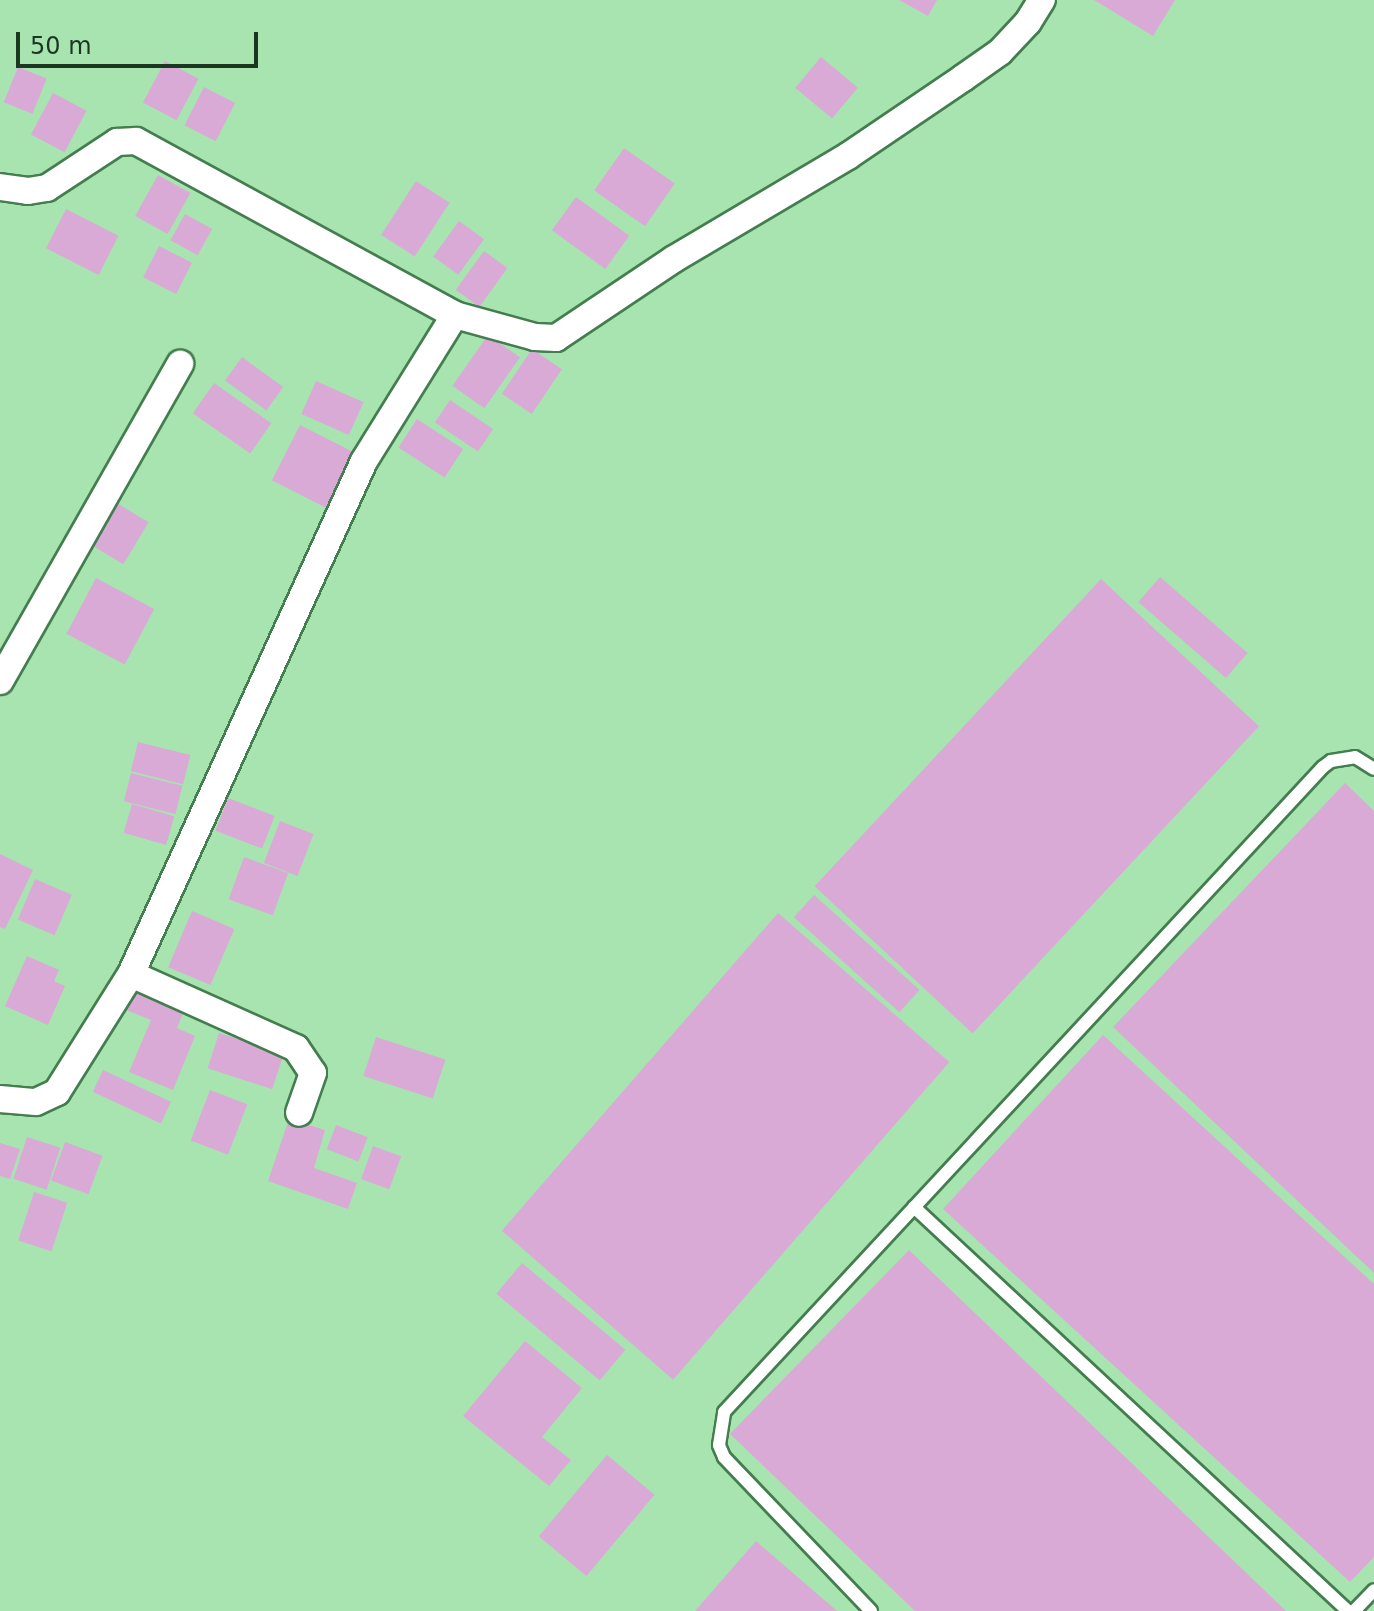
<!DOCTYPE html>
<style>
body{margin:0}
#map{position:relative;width:1374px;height:1611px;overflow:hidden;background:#a7e4b0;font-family:"DejaVu Sans",sans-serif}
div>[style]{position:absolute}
.building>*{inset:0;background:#daaad7;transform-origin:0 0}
.roads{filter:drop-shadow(2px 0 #447d4f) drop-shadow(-2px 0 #447d4f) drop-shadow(0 2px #447d4f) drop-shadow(0 -2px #447d4f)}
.service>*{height:12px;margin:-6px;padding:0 6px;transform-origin:6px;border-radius:6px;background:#fff}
.minor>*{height:26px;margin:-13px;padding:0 13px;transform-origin:13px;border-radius:13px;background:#fff}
span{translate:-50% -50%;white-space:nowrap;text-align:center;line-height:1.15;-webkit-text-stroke:8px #a7e4b0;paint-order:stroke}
.scale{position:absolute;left:16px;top:32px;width:242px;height:36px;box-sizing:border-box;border:4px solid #1d3622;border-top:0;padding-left:10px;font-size:24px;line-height:28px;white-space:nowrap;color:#1d3622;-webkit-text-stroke:6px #a7e4b0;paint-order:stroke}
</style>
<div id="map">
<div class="building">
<div style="clip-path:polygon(899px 0,937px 0,928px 16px)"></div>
<div style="clip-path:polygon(1094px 0,1175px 0,1153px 36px)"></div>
<div style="left:821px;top:57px;width:48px;height:40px;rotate:40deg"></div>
<div style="left:165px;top:61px;width:38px;height:47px;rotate:28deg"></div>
<div style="left:18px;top:67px;width:31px;height:38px;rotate:22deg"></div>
<div style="left:204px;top:87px;width:35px;height:43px;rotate:27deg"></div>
<div style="left:53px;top:93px;width:38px;height:47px;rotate:28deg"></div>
<div style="left:624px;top:148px;width:62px;height:52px;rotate:35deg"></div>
<div style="left:158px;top:175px;width:37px;height:47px;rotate:29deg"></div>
<div style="left:416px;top:181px;width:40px;height:64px;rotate:33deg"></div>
<div style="left:576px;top:197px;width:66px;height:41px;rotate:36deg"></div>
<div style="left:66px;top:209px;width:59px;height:44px;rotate:27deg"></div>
<div style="left:185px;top:214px;width:31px;height:30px;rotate:29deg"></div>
<div style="left:459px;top:221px;width:31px;height:44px;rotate:36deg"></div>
<div style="left:159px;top:246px;width:37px;height:35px;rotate:27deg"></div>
<div style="left:484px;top:251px;width:29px;height:48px;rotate:36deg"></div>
<div style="left:488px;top:335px;width:39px;height:62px;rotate:35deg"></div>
<div style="left:532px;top:349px;width:36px;height:54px;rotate:34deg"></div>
<div style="left:242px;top:357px;width:51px;height:29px;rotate:36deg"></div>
<div style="left:316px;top:381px;width:52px;height:36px;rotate:24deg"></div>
<div style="left:214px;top:383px;width:70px;height:37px;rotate:35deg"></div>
<div style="left:450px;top:400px;width:52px;height:27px;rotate:34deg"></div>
<div style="left:417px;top:419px;width:55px;height:34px;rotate:33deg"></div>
<div style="left:300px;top:425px;width:63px;height:62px;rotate:27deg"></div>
<div style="left:110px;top:499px;width:45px;height:49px;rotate:31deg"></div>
<div style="left:1160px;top:577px;width:116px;height:33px;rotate:41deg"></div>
<div style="left:96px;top:578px;width:66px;height:63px;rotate:28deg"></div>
<div style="left:1101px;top:579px;width:216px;height:420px;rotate:43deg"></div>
<div style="left:138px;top:742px;width:54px;height:30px;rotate:14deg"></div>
<div style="left:131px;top:773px;width:53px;height:29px;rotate:14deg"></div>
<div style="clip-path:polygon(1345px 783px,1374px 811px,1374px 1273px,1113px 1027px)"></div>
<div style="left:228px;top:798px;width:50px;height:35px;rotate:21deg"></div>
<div style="left:132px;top:804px;width:44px;height:30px;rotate:16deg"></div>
<div style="left:280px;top:821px;width:36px;height:45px;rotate:21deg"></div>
<div style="clip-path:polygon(0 854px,33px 870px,5px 929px,0 927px)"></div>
<div style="left:244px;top:857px;width:47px;height:45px;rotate:20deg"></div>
<div style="left:35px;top:879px;width:40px;height:44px;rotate:23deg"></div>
<div style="left:814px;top:895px;width:142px;height:30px;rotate:42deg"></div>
<div style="left:192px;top:911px;width:46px;height:61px;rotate:23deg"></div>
<div style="left:778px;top:913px;width:227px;height:421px;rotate:41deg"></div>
<div style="clip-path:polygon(27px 956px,59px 970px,54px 981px,65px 986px,48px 1025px,5px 1006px)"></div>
<div style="clip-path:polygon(130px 989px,184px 1011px,177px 1028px,195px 1036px,173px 1090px,129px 1072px,151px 1020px,121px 1008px)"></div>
<div style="left:219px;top:1033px;width:68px;height:37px;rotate:18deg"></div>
<div style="clip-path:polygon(1103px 1035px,1374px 1284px,1374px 1557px,1350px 1582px,943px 1209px)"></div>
<div style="left:376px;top:1037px;width:73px;height:41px;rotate:18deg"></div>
<div style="left:103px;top:1070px;width:75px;height:24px;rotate:25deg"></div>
<div style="left:210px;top:1090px;width:40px;height:54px;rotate:21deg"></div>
<div style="clip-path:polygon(289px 1119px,325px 1130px,314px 1168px,357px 1183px,348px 1209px,268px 1181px)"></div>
<div style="left:336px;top:1125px;width:34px;height:26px;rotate:21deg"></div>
<div style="left:27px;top:1137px;width:35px;height:44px;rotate:18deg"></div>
<div style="left:65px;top:1142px;width:40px;height:41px;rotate:20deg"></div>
<div style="clip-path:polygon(0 1143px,20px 1149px,10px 1179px,0 1176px)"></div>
<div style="left:373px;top:1146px;width:30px;height:35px;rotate:20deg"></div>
<div style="left:34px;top:1192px;width:35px;height:51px;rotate:18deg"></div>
<div style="clip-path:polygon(909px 1250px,1286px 1611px,915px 1611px,730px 1434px)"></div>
<div style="left:522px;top:1263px;width:135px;height:40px;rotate:40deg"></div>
<div style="clip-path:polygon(525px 1341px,582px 1388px,542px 1437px,571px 1460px,549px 1486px,463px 1416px)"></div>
<div style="left:607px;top:1455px;width:62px;height:106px;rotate:40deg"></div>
<div style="clip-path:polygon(756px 1541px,837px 1611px,695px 1611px)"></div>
</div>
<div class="roads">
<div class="service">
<div style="left:914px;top:1207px;width:593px;rotate:42.95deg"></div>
<div style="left:871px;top:1611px;width:213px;rotate:-133.7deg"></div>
<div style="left:724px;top:1457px;width:13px;rotate:-113deg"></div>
<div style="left:719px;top:1445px;width:33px;rotate:-81deg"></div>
<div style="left:724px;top:1412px;width:880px;rotate:-47.12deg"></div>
<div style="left:1323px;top:767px;width:10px;rotate:-37deg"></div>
<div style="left:1331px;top:761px;width:24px;rotate:-9deg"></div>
<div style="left:1355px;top:757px;width:22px;rotate:32deg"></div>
<div style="left:1354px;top:1611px;width:29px;rotate:-46deg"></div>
</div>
<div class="minor">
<div style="left:0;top:187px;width:28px;rotate:8deg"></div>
<div style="left:28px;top:191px;width:19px;rotate:-9deg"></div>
<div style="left:47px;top:188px;width:84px;rotate:-33.3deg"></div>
<div style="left:117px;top:142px;width:19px;rotate:-3deg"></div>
<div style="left:136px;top:141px;width:363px;rotate:28.6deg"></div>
<div style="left:455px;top:315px;width:83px;rotate:15.4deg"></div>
<div style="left:535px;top:337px;width:21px;rotate:3deg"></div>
<div style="left:556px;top:338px;width:142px;rotate:-33.8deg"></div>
<div style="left:674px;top:259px;width:202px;rotate:-30.6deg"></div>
<div style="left:848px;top:156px;width:139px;rotate:-34.1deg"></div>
<div style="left:963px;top:78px;width:45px;rotate:-35.1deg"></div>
<div style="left:1000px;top:52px;width:41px;rotate:-47deg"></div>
<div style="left:1028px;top:22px;width:26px;rotate:-58deg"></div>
<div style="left:0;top:681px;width:365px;rotate:-60.4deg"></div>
<div style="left:131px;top:974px;width:181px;rotate:24.2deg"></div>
<div style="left:296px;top:1048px;width:30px;rotate:56deg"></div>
<div style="left:313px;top:1073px;width:42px;rotate:109.3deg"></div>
<div style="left:0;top:1099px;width:36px;rotate:5deg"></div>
<div style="left:36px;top:1102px;width:23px;rotate:-25deg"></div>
<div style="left:57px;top:1092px;width:139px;rotate:-57.9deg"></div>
<div style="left:131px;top:974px;width:563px;rotate:-65.57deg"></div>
<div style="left:364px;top:461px;width:172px;rotate:-58.1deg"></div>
</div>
</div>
<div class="scale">50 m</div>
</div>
